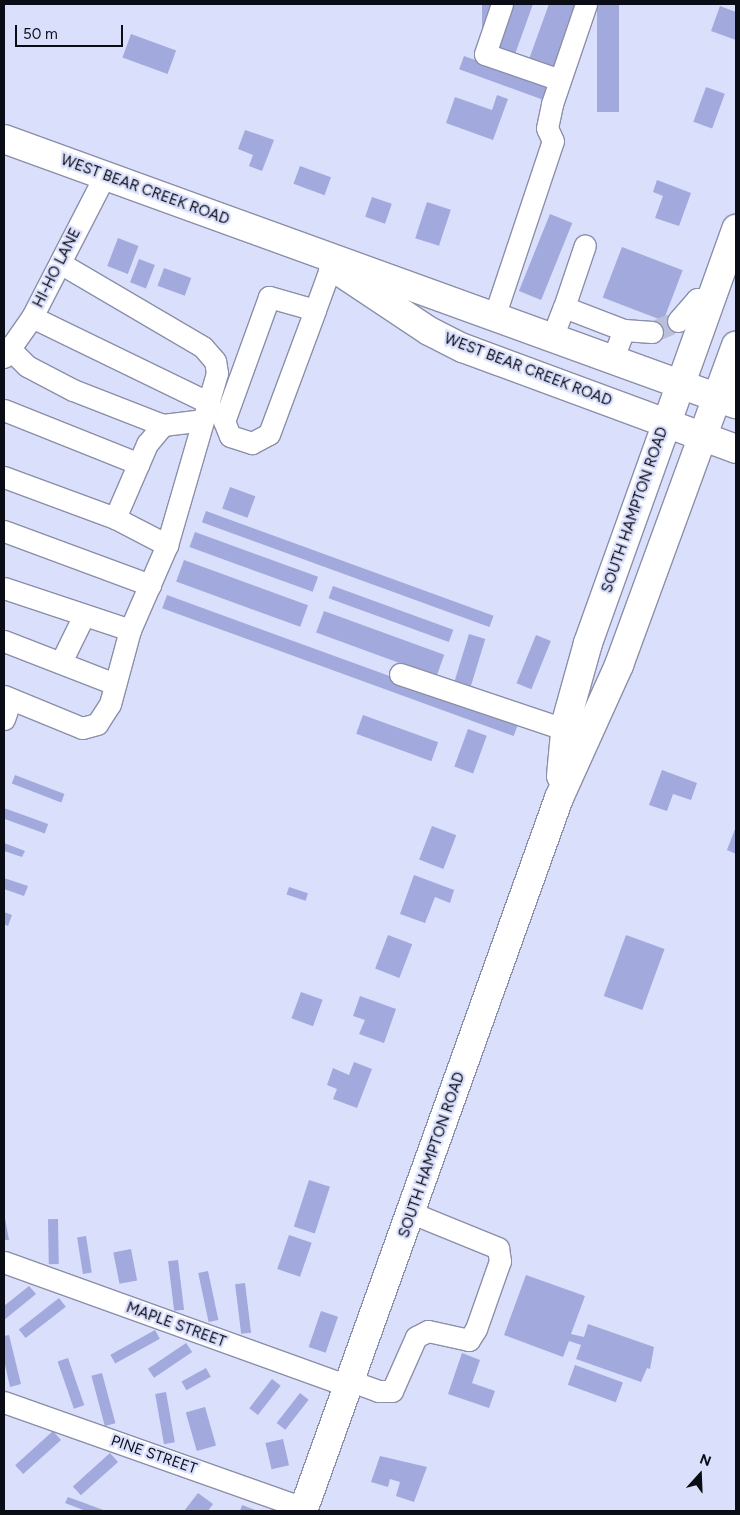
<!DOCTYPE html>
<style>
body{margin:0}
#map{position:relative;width:740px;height:1515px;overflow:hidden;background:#dadffc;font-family:Figtree,sans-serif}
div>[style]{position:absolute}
.building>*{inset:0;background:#a2a9dd;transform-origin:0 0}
.minor-tunnel>*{height:21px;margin-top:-10.5px;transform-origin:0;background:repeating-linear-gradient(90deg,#bbc0da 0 21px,transparent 0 32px)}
.roads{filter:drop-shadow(1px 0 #8b8faa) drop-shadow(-1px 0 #8b8faa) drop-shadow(0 1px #8b8faa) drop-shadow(0 -1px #8b8faa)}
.minor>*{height:21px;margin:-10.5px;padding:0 10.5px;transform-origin:10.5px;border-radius:10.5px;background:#fff}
.major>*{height:28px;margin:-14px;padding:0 14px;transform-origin:14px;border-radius:14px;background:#fff}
span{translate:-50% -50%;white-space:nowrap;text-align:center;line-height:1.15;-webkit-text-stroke:4.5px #dadffc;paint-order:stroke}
.street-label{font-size:15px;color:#0b0d16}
.frame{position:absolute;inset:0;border:5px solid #0b0d16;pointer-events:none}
.north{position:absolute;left:675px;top:1450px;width:50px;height:50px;-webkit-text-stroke:4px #dadffc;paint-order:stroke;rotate:20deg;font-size:14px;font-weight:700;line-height:20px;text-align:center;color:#0b0d16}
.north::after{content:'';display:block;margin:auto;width:18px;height:22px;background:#0b0d16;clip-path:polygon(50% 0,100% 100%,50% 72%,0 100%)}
.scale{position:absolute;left:15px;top:25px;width:108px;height:22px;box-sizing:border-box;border:2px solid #0b0d16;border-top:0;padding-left:6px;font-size:15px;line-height:18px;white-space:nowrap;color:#0b0d16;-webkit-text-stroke:4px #dadffc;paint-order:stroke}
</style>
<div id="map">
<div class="building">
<div style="left:482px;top:4px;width:14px;height:50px"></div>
<div style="clip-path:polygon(512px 4px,533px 4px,514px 57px,496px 51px)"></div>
<div style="clip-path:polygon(549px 4px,580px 4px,556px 72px,528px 62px)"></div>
<div style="left:597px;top:4px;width:22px;height:108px"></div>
<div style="clip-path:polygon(720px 6px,736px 12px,736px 40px,711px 31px)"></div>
<div style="left:131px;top:34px;width:48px;height:25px;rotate:20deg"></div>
<div style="left:464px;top:56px;width:95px;height:14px;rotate:20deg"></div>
<div style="left:706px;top:87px;width:20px;height:37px;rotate:20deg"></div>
<div style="clip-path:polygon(497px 95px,508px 99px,493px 140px,446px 123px,455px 97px,492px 110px)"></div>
<div style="clip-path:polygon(245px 130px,274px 140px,262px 171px,249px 166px,253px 155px,238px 149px)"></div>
<div style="left:300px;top:166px;width:33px;height:19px;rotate:20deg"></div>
<div style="clip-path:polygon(657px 180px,691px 193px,679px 226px,655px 218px,663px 196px,653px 192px)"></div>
<div style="left:372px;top:197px;width:21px;height:21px;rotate:19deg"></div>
<div style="left:427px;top:202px;width:25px;height:38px;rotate:18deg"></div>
<div style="left:550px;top:214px;width:24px;height:83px;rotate:22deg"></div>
<div style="left:118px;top:238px;width:22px;height:30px;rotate:21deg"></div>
<div style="left:622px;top:247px;width:65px;height:54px;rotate:21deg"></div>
<div style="left:139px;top:259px;width:17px;height:25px;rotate:21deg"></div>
<div style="left:164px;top:268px;width:29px;height:19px;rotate:20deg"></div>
<div style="left:230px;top:487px;width:27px;height:23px;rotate:20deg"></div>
<div style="left:206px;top:511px;width:306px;height:12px;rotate:20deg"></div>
<div style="left:195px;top:532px;width:131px;height:16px;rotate:20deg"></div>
<div style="left:184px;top:560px;width:132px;height:23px;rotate:20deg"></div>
<div style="left:333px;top:586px;width:128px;height:13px;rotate:20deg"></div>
<div style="left:167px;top:595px;width:374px;height:14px;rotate:20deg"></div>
<div style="left:324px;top:611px;width:128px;height:23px;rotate:20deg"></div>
<div style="left:469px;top:634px;width:17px;height:52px;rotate:17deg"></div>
<div style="left:536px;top:635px;width:16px;height:52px;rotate:22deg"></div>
<div style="left:363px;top:715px;width:80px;height:20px;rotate:20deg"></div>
<div style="left:468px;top:729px;width:20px;height:40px;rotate:20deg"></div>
<div style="clip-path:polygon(662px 770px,697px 783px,691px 800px,673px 794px,667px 811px,649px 805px)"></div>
<div style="left:15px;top:775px;width:53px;height:9px;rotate:21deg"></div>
<div style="left:4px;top:808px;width:47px;height:10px;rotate:20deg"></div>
<div style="left:432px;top:826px;width:26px;height:36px;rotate:21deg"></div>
<div style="clip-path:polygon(735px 829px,736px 830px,736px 854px,727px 850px)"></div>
<div style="clip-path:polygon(4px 843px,25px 851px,22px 857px,4px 851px)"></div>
<div style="clip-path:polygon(414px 875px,454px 890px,450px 903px,435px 897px,425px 923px,400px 914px)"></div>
<div style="clip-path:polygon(4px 878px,28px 886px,24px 896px,4px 889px)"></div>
<div style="left:289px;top:887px;width:20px;height:8px;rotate:18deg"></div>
<div style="clip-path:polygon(4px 912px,12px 915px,8px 926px,4px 924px)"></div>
<div style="left:388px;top:935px;width:26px;height:36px;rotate:21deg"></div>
<div style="left:626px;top:935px;width:41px;height:65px;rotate:20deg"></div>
<div style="left:301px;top:992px;width:23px;height:28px;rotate:20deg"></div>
<div style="clip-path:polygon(360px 996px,396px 1009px,384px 1043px,359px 1034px,365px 1020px,353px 1016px)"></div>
<div style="clip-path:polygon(354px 1062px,372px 1069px,357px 1108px,333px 1099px,337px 1089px,327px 1085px,333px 1068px,349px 1075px)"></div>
<div style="left:309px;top:1180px;width:22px;height:49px;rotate:18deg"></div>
<div style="clip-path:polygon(4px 1213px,9px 1240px,4px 1240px)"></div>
<div style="left:58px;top:1219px;width:45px;height:10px;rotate:89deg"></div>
<div style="left:289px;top:1235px;width:24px;height:36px;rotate:19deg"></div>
<div style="left:86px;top:1236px;width:37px;height:9px;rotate:81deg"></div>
<div style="left:131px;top:1249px;width:32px;height:18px;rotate:79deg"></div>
<div style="left:178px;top:1260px;width:50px;height:10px;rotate:83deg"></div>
<div style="left:208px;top:1271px;width:50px;height:10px;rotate:78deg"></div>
<div style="clip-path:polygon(526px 1275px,585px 1296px,571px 1334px,584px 1337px,588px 1324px,654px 1347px,650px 1369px,647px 1368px,641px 1382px,576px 1359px,581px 1345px,569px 1341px,563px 1357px,504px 1335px)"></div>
<div style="left:245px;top:1283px;width:50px;height:10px;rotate:83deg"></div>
<div style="clip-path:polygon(29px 1286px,36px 1294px,4px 1320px,4px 1306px)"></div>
<div style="left:59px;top:1298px;width:11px;height:51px;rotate:52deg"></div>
<div style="left:321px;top:1311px;width:18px;height:38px;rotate:19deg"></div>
<div style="left:155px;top:1330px;width:10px;height:51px;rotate:61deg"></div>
<div style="clip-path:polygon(9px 1335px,21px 1384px,10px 1387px,4px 1360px,4px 1336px)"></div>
<div style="left:186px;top:1343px;width:11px;height:46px;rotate:56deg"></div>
<div style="clip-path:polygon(462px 1353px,480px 1360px,472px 1383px,495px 1391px,489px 1408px,448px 1394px)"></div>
<div style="left:68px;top:1358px;width:50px;height:11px;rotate:71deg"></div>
<div style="left:575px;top:1365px;width:51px;height:21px;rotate:20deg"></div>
<div style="left:206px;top:1368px;width:10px;height:28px;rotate:61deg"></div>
<div style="left:102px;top:1373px;width:52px;height:11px;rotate:75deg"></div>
<div style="left:272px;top:1379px;width:11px;height:37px;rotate:38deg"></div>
<div style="left:166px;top:1392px;width:51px;height:11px;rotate:80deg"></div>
<div style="left:300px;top:1393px;width:11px;height:38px;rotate:38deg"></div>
<div style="left:205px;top:1407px;width:40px;height:20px;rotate:74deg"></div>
<div style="left:53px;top:1431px;width:12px;height:51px;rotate:48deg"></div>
<div style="left:283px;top:1439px;width:27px;height:18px;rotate:77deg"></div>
<div style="left:110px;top:1453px;width:12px;height:50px;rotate:48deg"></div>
<div style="clip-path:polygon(380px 1456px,427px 1467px,414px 1502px,396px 1496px,400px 1482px,390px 1479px,388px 1487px,371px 1482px)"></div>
<div style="clip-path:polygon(198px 1493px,213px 1504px,208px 1511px,184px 1511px)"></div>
<div style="clip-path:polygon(68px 1497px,106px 1511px,86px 1511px,65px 1503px)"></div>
<div style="clip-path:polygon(242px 1505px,258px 1511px,240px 1511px)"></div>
</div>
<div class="minor-tunnel">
<div style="left:652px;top:332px;width:28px;rotate:-23deg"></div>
</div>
<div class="roads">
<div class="minor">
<div style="left:502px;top:4px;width:53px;rotate:108.8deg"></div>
<div style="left:485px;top:54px;width:79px;rotate:19.1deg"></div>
<div style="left:564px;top:307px;width:65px;rotate:-71.3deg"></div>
<div style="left:315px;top:310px;width:48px;rotate:-164.2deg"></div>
<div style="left:269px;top:297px;width:132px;rotate:109.9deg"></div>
<div style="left:224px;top:421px;width:16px;rotate:68deg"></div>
<div style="left:230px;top:436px;width:23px;rotate:18deg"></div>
<div style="left:252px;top:443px;width:19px;rotate:-28deg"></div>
<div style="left:269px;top:434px;width:132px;rotate:-69.6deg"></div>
<div style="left:315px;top:310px;width:47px;rotate:-70deg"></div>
<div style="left:495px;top:314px;width:182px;rotate:-71.5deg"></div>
<div style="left:553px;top:141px;width:14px;rotate:-115deg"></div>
<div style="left:547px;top:128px;width:25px;rotate:-78deg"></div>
<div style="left:552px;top:104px;width:106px;rotate:-71.2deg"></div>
<div style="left:32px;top:317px;width:197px;rotate:25.9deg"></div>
<div style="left:678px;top:321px;width:29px;rotate:-49deg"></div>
<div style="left:697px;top:299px;width:14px;rotate:12deg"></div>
<div style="left:553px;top:335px;width:30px;rotate:-69deg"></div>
<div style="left:564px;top:307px;width:64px;rotate:21deg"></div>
<div style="left:8px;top:347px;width:27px;rotate:45deg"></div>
<div style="left:27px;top:366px;width:52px;rotate:27.6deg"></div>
<div style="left:73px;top:390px;width:97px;rotate:21.3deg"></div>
<div style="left:163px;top:425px;width:39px;rotate:-7deg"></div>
<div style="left:4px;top:357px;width:49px;rotate:-55deg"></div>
<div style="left:32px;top:317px;width:160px;rotate:-62.8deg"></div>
<div style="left:613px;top:358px;width:30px;rotate:-69deg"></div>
<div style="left:624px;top:330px;width:28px;rotate:4deg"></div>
<div style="left:4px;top:410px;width:145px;rotate:21.8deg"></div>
<div style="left:4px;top:477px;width:118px;rotate:20.3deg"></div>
<div style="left:115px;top:518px;width:59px;rotate:27.4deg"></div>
<div style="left:115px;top:518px;width:81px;rotate:-66.6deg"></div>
<div style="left:147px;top:444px;width:25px;rotate:-50deg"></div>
<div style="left:4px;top:531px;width:156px;rotate:20.3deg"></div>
<div style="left:4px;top:588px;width:133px;rotate:18.4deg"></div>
<div style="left:4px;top:641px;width:119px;rotate:21.2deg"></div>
<div style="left:61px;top:662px;width:50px;rotate:-63.9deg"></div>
<div style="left:400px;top:674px;width:175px;rotate:18.6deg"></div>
<div style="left:4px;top:696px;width:84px;rotate:22.3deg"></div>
<div style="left:82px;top:728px;width:16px;rotate:-15deg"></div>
<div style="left:97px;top:724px;width:24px;rotate:-57deg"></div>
<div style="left:110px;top:704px;width:77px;rotate:-74.9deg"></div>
<div style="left:130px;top:630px;width:93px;rotate:-66.5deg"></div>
<div style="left:167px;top:545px;width:179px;rotate:-73.8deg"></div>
<div style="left:217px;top:373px;width:12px;rotate:-99deg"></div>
<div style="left:215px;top:361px;width:18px;rotate:-131deg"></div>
<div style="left:203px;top:347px;width:166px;rotate:-149.6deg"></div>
<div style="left:4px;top:719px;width:21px;rotate:-71deg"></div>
<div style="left:4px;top:1262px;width:367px;rotate:19.8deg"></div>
<div style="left:351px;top:1381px;width:29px;rotate:20deg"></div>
<div style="left:378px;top:1391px;width:14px"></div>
<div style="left:392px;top:1391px;width:59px;rotate:-66deg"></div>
<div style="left:416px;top:1337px;width:13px;rotate:-27deg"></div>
<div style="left:428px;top:1331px;width:42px;rotate:12.4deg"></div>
<div style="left:469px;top:1340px;width:13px;rotate:-58deg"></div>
<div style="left:476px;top:1329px;width:72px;rotate:-70.6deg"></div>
<div style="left:500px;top:1261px;width:13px;rotate:-99deg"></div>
<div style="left:498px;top:1248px;width:93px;rotate:-157.9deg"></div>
<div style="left:4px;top:1402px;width:318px;rotate:19.5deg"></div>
</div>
<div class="major">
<div style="left:4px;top:139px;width:778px;rotate:19.93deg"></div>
<div style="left:333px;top:267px;width:115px;rotate:33.7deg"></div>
<div style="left:429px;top:331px;width:38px;rotate:27deg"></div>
<div style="left:463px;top:348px;width:291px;rotate:20.3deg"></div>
<div style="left:561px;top:776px;width:54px;rotate:-84.7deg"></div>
<div style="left:566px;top:722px;width:82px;rotate:-74.4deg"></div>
<div style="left:588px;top:643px;width:440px;rotate:-70.3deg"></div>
<div style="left:303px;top:1511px;width:758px;rotate:-70.25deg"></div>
<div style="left:559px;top:798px;width:146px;rotate:-65.7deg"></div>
<div style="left:619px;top:665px;width:340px;rotate:-69.9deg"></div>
</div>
</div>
<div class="street-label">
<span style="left:145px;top:190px;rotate:20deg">WEST BEAR CREEK ROAD</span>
<span style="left:57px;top:268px;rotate:-63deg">HI-HO LANE</span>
<span style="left:528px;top:370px;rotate:21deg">WEST BEAR CREEK ROAD</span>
<span style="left:635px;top:510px;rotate:-71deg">SOUTH HAMPTON ROAD</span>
<span style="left:432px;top:1155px;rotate:-71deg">SOUTH HAMPTON ROAD</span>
<span style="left:176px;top:1325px;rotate:20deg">MAPLE STREET</span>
<span style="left:154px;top:1455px;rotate:19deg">PINE STREET</span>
</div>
<div class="frame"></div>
<div class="north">N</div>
<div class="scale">50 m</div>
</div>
